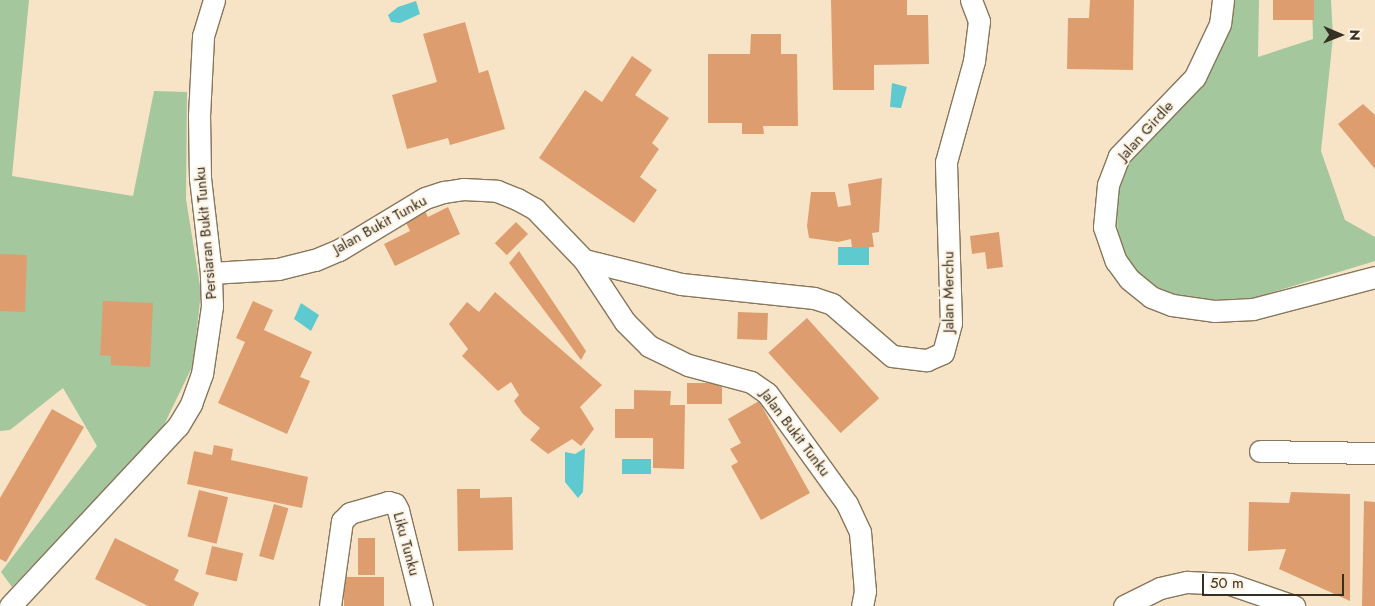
<!DOCTYPE html>
<style>
body{margin:0}
#map{position:relative;width:1375px;height:606px;overflow:hidden;background:#f7e4c6;font-family:Jost,sans-serif}
div>[style]{position:absolute}
.green>*{inset:0;background:#a5c79e}
.water>*{inset:0;background:#5ec9ce;transform-origin:0 0}
.building>*{inset:0;background:#de9d6f;transform-origin:0 0}
.roads{filter:drop-shadow(1px 0 #87765b) drop-shadow(-1px 0 #87765b) drop-shadow(0 1px #87765b) drop-shadow(0 -1px #87765b)}
.street>*{height:21px;margin:-10.5px;padding:0 10.5px;transform-origin:10.5px;border-radius:10.5px;background:#fff}
span{translate:-50% -50%;white-space:nowrap;text-align:center;line-height:1.15;-webkit-text-stroke:4px #fef2e0;paint-order:stroke}
.street-label{font-size:15px;color:#362f23}
.north{position:absolute;left:1315px;top:10px;width:50px;height:50px;-webkit-text-stroke:4px #fef2e0;paint-order:stroke;rotate:91deg;font-size:14px;font-weight:700;line-height:20px;text-align:center;color:#362f23}
.north::after{content:'';display:block;margin:auto;width:18px;height:22px;background:#362f23;clip-path:polygon(50% 0,100% 100%,50% 72%,0 100%)}
.scale{position:absolute;left:1202px;top:574px;width:142px;height:22px;box-sizing:border-box;border:2px solid #362f23;border-top:0;padding-left:6px;font-size:15px;line-height:18px;white-space:nowrap;color:#362f23;-webkit-text-stroke:4px #fef2e0;paint-order:stroke}
</style>
<div id="map">
<div class="green">
<div style="clip-path:polygon(0 0,29px 0,12px 176px,133px 196px,154px 91px,187px 92px,186px 199px,201px 292px,193px 365px,161px 431px,12px 587px,1px 572px,97px 446px,63px 388px,10px 430px,0 431px)"></div>
<div style="clip-path:polygon(1233px 0,1259px 0,1258px 57px,1313px 39px,1312px 0,1331px 0,1333px 37px,1321px 151px,1345px 220px,1375px 237px,1375px 261px,1254px 298px,1208px 300px,1176px 296px,1142px 281px,1118px 244px,1116px 187px,1134px 155px,1215px 62px)"></div>
</div>
<div class="water">
<div style="clip-path:polygon(416px 1px,420px 14px,400px 23px,391px 22px,388px 15px,398px 7px)"></div>
<div style="clip-path:polygon(892px 83px,907px 87px,901px 108px,890px 107px)"></div>
<div style="left:838px;top:247px;width:31px;height:18px"></div>
<div style="clip-path:polygon(301px 303px,319px 315px,311px 331px,294px 319px)"></div>
<div style="clip-path:polygon(585px 448px,583px 492px,578px 498px,565px 482px,565px 452px,575px 454px)"></div>
<div style="left:622px;top:459px;width:29px;height:15px"></div>
</div>
<div class="building">
<div style="clip-path:polygon(831px 0,907px 0,907px 15px,928px 15px,929px 64px,874px 65px,874px 90px,833px 90px)"></div>
<div style="clip-path:polygon(1090px 0,1134px 0,1133px 70px,1067px 69px,1068px 18px,1089px 18px)"></div>
<div style="left:1273px;top:0;width:41px;height:20px"></div>
<div style="clip-path:polygon(465px 22px,479px 73px,488px 70px,505px 129px,450px 145px,448px 138px,407px 149px,392px 95px,437px 82px,423px 34px)"></div>
<div style="clip-path:polygon(751px 34px,781px 34px,781px 54px,797px 54px,798px 126px,763px 126px,764px 134px,742px 134px,742px 123px,708px 123px,708px 54px,750px 54px)"></div>
<div style="clip-path:polygon(632px 56px,652px 70px,635px 95px,669px 118px,652px 143px,659px 149px,640px 177px,657px 190px,634px 223px,539px 158px,585px 90px,602px 102px)"></div>
<div style="clip-path:polygon(1363px 104px,1375px 115px,1375px 169px,1338px 124px)"></div>
<div style="clip-path:polygon(882px 178px,879px 232px,872px 233px,874px 247px,852px 248px,851px 239px,838px 242px,809px 238px,807px 226px,811px 192px,835px 192px,838px 207px,851px 205px,848px 184px)"></div>
<div style="clip-path:polygon(421px 204px,428px 217px,448px 207px,460px 234px,395px 266px,384px 244px,410px 231px,402px 214px)"></div>
<div style="left:516px;top:222px;width:17px;height:30px;rotate:45deg"></div>
<div style="clip-path:polygon(999px 232px,1003px 267px,987px 269px,985px 252px,972px 254px,970px 236px)"></div>
<div style="clip-path:polygon(519px 251px,586px 351px,581px 360px,509px 263px)"></div>
<div style="left:0;top:254px;width:27px;height:57px;rotate:2deg"></div>
<div style="clip-path:polygon(495px 292px,602px 385px,580px 407px,594px 429px,581px 446px,572px 439px,548px 454px,530px 440px,540px 428px,523px 414px,514px 401px,519px 395px,511px 382px,498px 391px,462px 356px,468px 349px,449px 324px,467px 302px,479px 312px)"></div>
<div style="clip-path:polygon(103px 301px,153px 303px,150px 367px,111px 365px,111px 356px,100px 355px)"></div>
<div style="clip-path:polygon(253px 301px,273px 310px,264px 330px,312px 352px,300px 377px,310px 381px,287px 434px,218px 403px,245px 342px,236px 338px)"></div>
<div style="left:738px;top:312px;width:30px;height:27px;rotate:2deg"></div>
<div style="left:807px;top:318px;width:108px;height:52px;rotate:48deg"></div>
<div style="left:687px;top:383px;width:35px;height:21px"></div>
<div style="clip-path:polygon(634px 390px,671px 391px,670px 405px,685px 405px,684px 469px,653px 468px,653px 438px,615px 438px,615px 409px,634px 409px)"></div>
<div style="clip-path:polygon(759px 401px,810px 493px,761px 520px,731px 466px,738px 462px,730px 449px,741px 443px,728px 419px)"></div>
<div style="clip-path:polygon(52px 409px,84px 427px,6px 562px,0 559px,0 498px)"></div>
<div style="clip-path:polygon(214px 445px,233px 449px,231px 460px,308px 477px,302px 508px,187px 484px,194px 451px,212px 455px)"></div>
<div style="clip-path:polygon(457px 489px,480px 489px,480px 498px,512px 497px,513px 550px,458px 551px)"></div>
<div style="left:199px;top:490px;width:30px;height:48px;rotate:14deg"></div>
<div style="clip-path:polygon(1291px 492px,1350px 494px,1350px 601px,1279px 569px,1286px 549px,1248px 551px,1249px 502px,1289px 503px)"></div>
<div style="clip-path:polygon(1364px 501px,1375px 502px,1375px 606px,1362px 606px)"></div>
<div style="left:274px;top:504px;width:15px;height:54px;rotate:16deg"></div>
<div style="clip-path:polygon(115px 538px,179px 570px,174px 580px,199px 593px,193px 606px,148px 606px,95px 579px)"></div>
<div style="left:358px;top:538px;width:17px;height:37px"></div>
<div style="left:212px;top:546px;width:32px;height:29px;rotate:13deg"></div>
<div style="left:344px;top:577px;width:40px;height:29px"></div>
</div>
<div class="roads">
<div class="street">
<div style="left:1223px;top:0;width:24px;rotate:97deg"></div>
<div style="left:1220px;top:24px;width:59px;rotate:115.3deg"></div>
<div style="left:1195px;top:77px;width:110px;rotate:133.9deg"></div>
<div style="left:1119px;top:156px;width:31px;rotate:111deg"></div>
<div style="left:1108px;top:185px;width:42px;rotate:95.4deg"></div>
<div style="left:1104px;top:227px;width:36px;rotate:71deg"></div>
<div style="left:1116px;top:261px;width:22px;rotate:54deg"></div>
<div style="left:1129px;top:279px;width:28px;rotate:39deg"></div>
<div style="left:1151px;top:297px;width:22px;rotate:21deg"></div>
<div style="left:1172px;top:305px;width:42px;rotate:8.1deg"></div>
<div style="left:1214px;top:311px;width:39px;rotate:-3deg"></div>
<div style="left:1253px;top:309px;width:126px;rotate:-14.7deg"></div>
<div style="left:584px;top:260px;width:100px;rotate:13.9deg"></div>
<div style="left:681px;top:284px;width:134px;rotate:6deg"></div>
<div style="left:814px;top:298px;width:19px;rotate:18deg"></div>
<div style="left:832px;top:304px;width:79px;rotate:40.9deg"></div>
<div style="left:892px;top:356px;width:35px;rotate:7deg"></div>
<div style="left:927px;top:360px;width:17px;rotate:-24deg"></div>
<div style="left:943px;top:353px;width:31px;rotate:-75deg"></div>
<div style="left:951px;top:323px;width:161px;rotate:-91.8deg"></div>
<div style="left:946px;top:162px;width:105px;rotate:-74.5deg"></div>
<div style="left:974px;top:61px;width:40px;rotate:-82.9deg"></div>
<div style="left:979px;top:21px;width:22px;rotate:-111deg"></div>
<div style="left:211px;top:273px;width:67px;rotate:-3.4deg"></div>
<div style="left:278px;top:269px;width:38px;rotate:-14deg"></div>
<div style="left:315px;top:260px;width:26px;rotate:-23deg"></div>
<div style="left:339px;top:250px;width:100px;rotate:-31.2deg"></div>
<div style="left:425px;top:198px;width:20px;rotate:-18deg"></div>
<div style="left:444px;top:192px;width:19px;rotate:-9deg"></div>
<div style="left:463px;top:189px;width:34px;rotate:3deg"></div>
<div style="left:497px;top:191px;width:22px;rotate:22deg"></div>
<div style="left:517px;top:199px;width:21px;rotate:29deg"></div>
<div style="left:535px;top:209px;width:71px;rotate:46.1deg"></div>
<div style="left:584px;top:260px;width:74px;rotate:56.5deg"></div>
<div style="left:625px;top:322px;width:34px;rotate:45deg"></div>
<div style="left:649px;top:346px;width:43px;rotate:26deg"></div>
<div style="left:688px;top:365px;width:65px;rotate:15.1deg"></div>
<div style="left:751px;top:382px;width:19px;rotate:35deg"></div>
<div style="left:767px;top:393px;width:137px;rotate:54.2deg"></div>
<div style="left:847px;top:504px;width:31px;rotate:65deg"></div>
<div style="left:860px;top:532px;width:59px;rotate:85.2deg"></div>
<div style="left:865px;top:591px;width:15px;rotate:101deg"></div>
<div style="left:1260px;top:451px;width:115px;rotate:1deg"></div>
<div style="left:10px;top:606px;width:246px;rotate:-47deg"></div>
<div style="left:178px;top:426px;width:26px;rotate:-59deg"></div>
<div style="left:191px;top:404px;width:32px;rotate:-70deg"></div>
<div style="left:202px;top:374px;width:69px;rotate:-81.6deg"></div>
<div style="left:212px;top:306px;width:33px;rotate:-92deg"></div>
<div style="left:211px;top:273px;width:96px;rotate:-96.6deg"></div>
<div style="left:200px;top:178px;width:62px;rotate:-90.9deg"></div>
<div style="left:199px;top:116px;width:80px;rotate:-87.1deg"></div>
<div style="left:203px;top:36px;width:38px;rotate:-73deg"></div>
<div style="left:330px;top:606px;width:86px;rotate:-82deg"></div>
<div style="left:342px;top:521px;width:11px;rotate:-45deg"></div>
<div style="left:350px;top:513px;width:40px;rotate:-16deg"></div>
<div style="left:388px;top:502px;width:7px;rotate:16deg"></div>
<div style="left:395px;top:504px;width:7px;rotate:63deg"></div>
<div style="left:398px;top:510px;width:99px;rotate:76deg"></div>
<div style="left:1124px;top:606px;width:40px;rotate:-26.6deg"></div>
<div style="left:1160px;top:588px;width:28px;rotate:-13deg"></div>
<div style="left:1187px;top:582px;width:43px;rotate:2.7deg"></div>
<div style="left:1230px;top:584px;width:68px;rotate:19deg"></div>
</div>
</div>
<div class="street-label">
<span style="left:1146px;top:131px;rotate:-48deg">Jalan Girdle</span>
<span style="left:380px;top:225px;rotate:-29deg">Jalan Bukit Tunku</span>
<span style="left:206px;top:233px;rotate:-95deg">Persiaran Bukit Tunku</span>
<span style="left:949px;top:292px;rotate:-90deg">Jalan Merchu</span>
<span style="left:795px;top:433px;rotate:53deg">Jalan Bukit Tunku</span>
<span style="left:406px;top:544px;rotate:75deg">Liku Tunku</span>
</div>
<div class="north">N</div>
<div class="scale">50 m</div>
</div>
